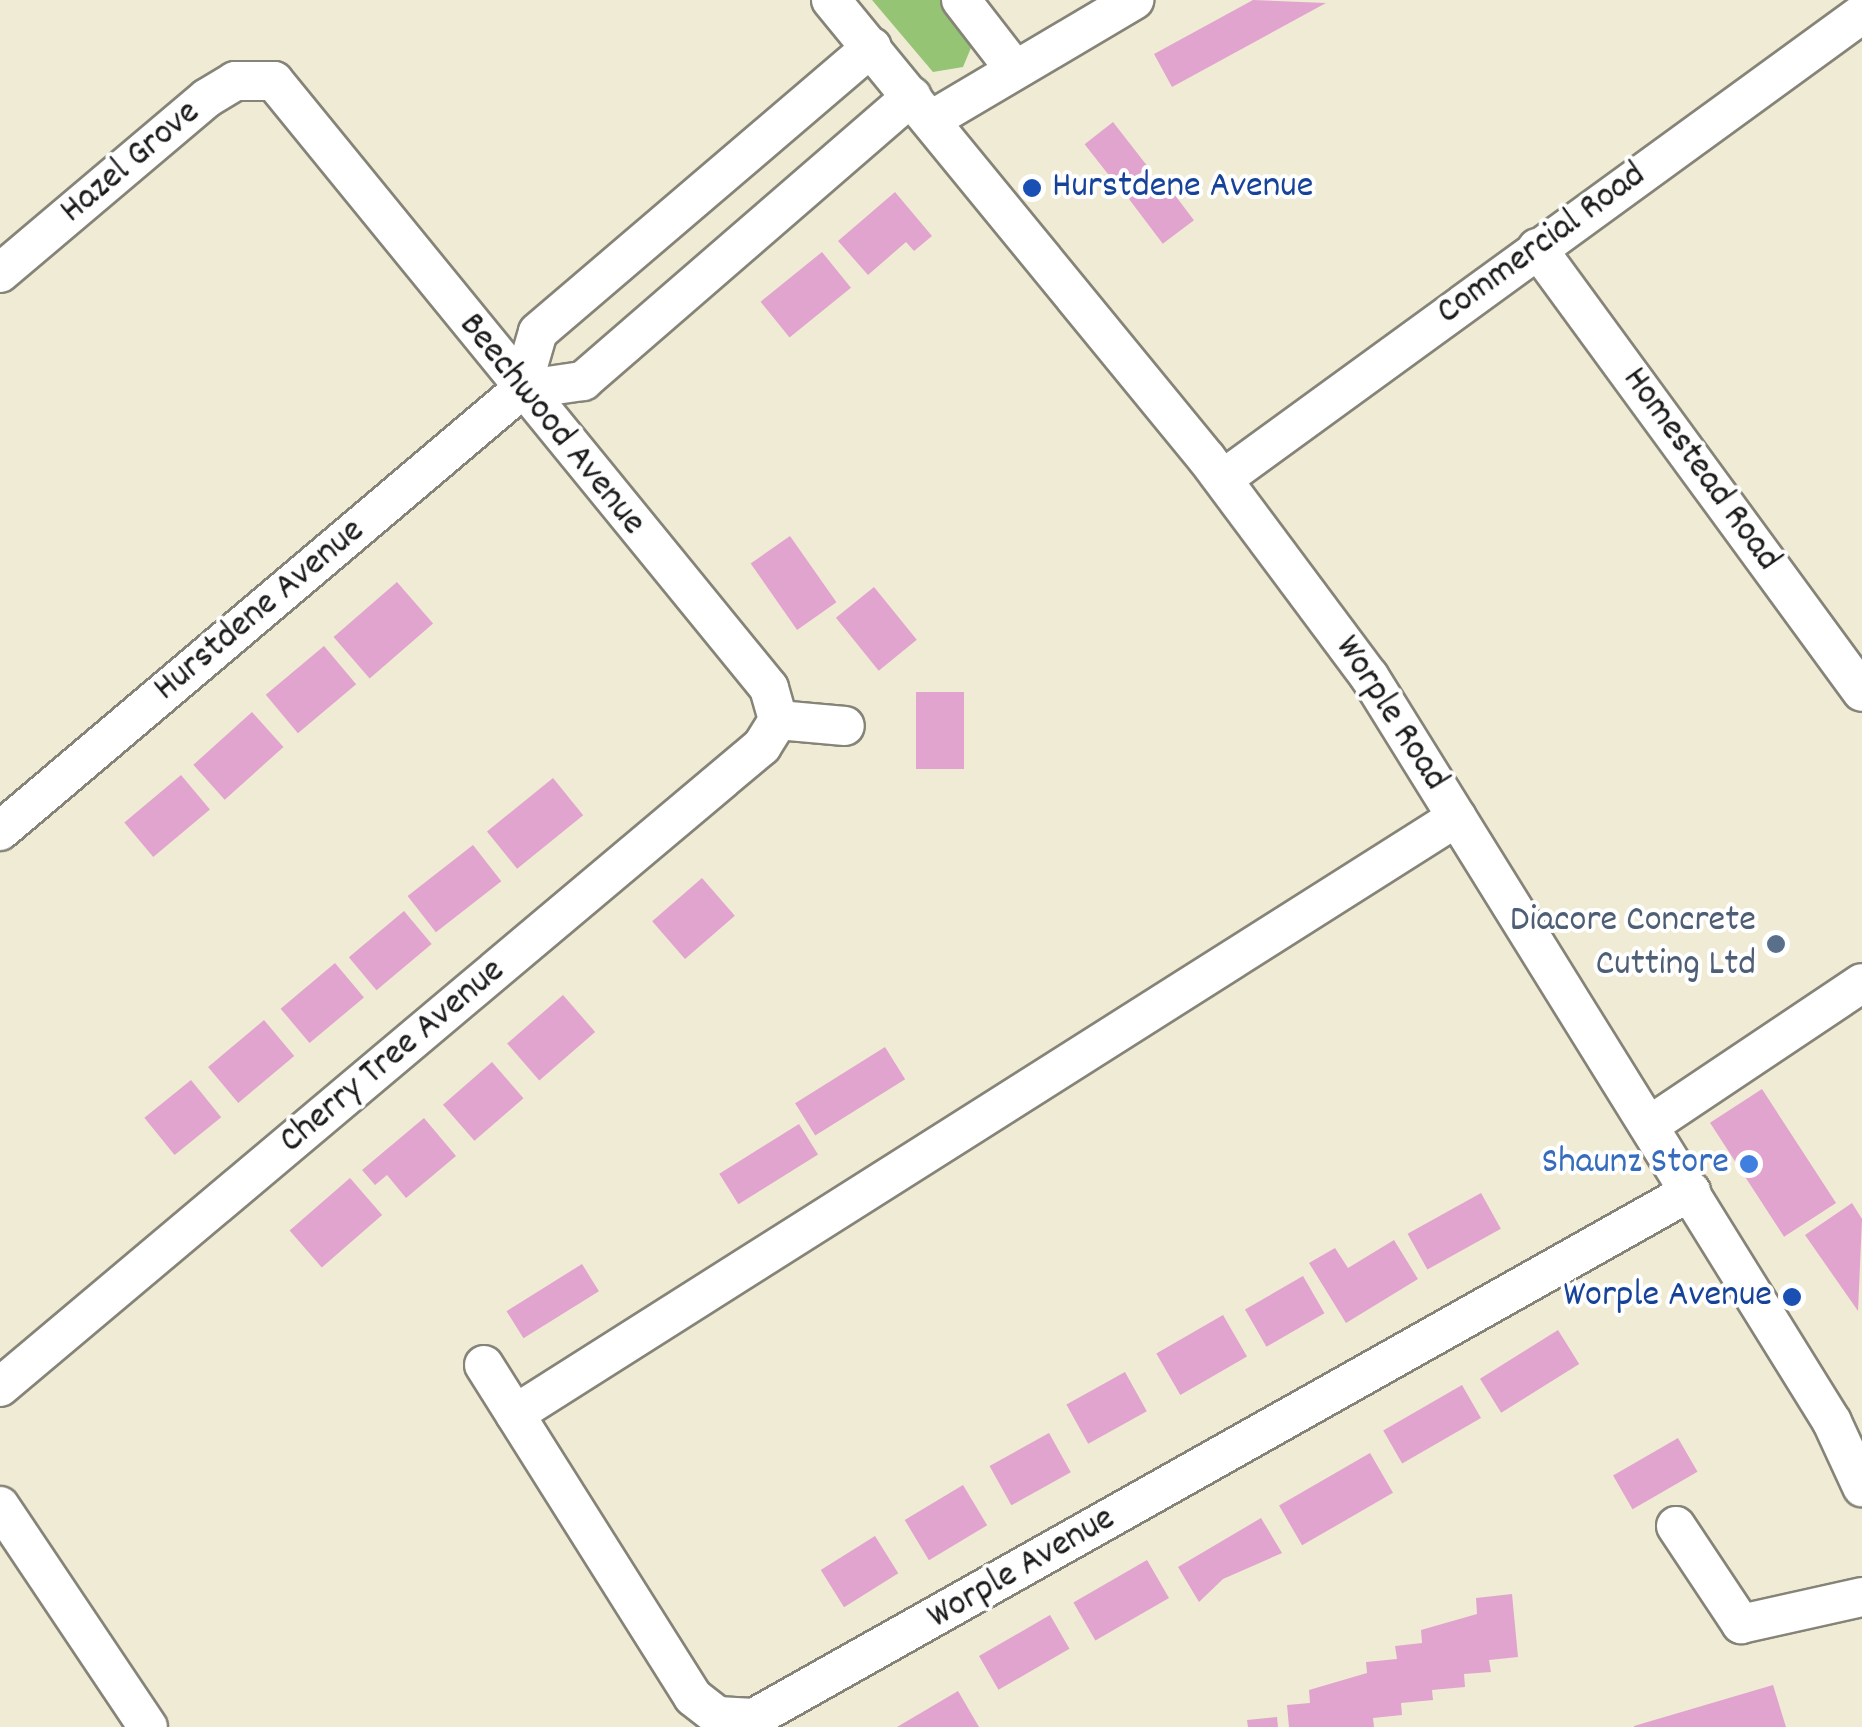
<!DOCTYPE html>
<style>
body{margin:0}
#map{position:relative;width:1862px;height:1727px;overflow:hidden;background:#f0ebd4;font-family:Dekko,sans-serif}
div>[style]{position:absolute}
.green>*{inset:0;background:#94c474}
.building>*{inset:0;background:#e1a4cf;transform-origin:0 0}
.roads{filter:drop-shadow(2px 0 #868478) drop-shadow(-2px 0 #868478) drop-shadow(0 2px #868478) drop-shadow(0 -2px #868478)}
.minor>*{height:38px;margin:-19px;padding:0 19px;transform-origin:19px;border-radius:19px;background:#fff}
.dots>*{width:28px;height:28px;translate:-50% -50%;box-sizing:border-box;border:5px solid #fff;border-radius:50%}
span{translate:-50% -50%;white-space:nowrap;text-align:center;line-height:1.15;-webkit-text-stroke:8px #fff;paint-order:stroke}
.street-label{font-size:38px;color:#1c1c1c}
.transit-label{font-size:38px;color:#164399}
.left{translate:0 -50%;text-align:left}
.right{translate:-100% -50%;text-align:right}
.service-label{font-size:38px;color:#4e5e75}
.shop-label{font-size:38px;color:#366cbe}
</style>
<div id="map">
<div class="green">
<div style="clip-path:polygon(872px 0,956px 0,973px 43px,963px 67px,933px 72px)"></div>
</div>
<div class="building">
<div style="clip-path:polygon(1253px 0,1326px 3px,1172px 87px,1154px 54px)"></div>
<div style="left:1113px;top:122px;width:57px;height:36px;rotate:52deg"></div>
<div style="left:1159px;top:174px;width:58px;height:39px;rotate:53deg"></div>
<div style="clip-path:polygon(895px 192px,932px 236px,914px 251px,906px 242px,868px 275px,838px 241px)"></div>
<div style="left:822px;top:252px;width:46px;height:79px;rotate:51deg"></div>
<div style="left:790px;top:536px;width:81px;height:48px;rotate:55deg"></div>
<div style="left:397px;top:582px;width:55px;height:84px;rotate:49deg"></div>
<div style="left:874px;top:587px;width:68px;height:49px;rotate:51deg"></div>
<div style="left:324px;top:646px;width:50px;height:76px;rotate:50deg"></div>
<div style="left:916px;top:692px;width:48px;height:77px"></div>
<div style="left:252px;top:712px;width:47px;height:79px;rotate:48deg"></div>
<div style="left:181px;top:775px;width:45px;height:74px;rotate:50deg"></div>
<div style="left:553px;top:778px;width:48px;height:85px;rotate:51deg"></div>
<div style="left:473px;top:845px;width:46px;height:83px;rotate:52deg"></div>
<div style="left:702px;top:878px;width:50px;height:66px;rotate:49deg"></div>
<div style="left:404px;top:911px;width:43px;height:72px;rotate:50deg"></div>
<div style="left:335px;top:963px;width:45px;height:71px;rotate:50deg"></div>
<div style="left:563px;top:995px;width:49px;height:74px;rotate:49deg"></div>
<div style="left:264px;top:1020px;width:47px;height:73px;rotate:50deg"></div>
<div style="left:885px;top:1047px;width:38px;height:106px;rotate:58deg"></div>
<div style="left:492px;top:1062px;width:48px;height:65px;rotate:49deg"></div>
<div style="left:191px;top:1080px;width:48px;height:60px;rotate:51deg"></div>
<div style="left:1762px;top:1089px;width:136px;height:62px;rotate:57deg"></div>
<div style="clip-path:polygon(424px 1118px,456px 1156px,406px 1198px,387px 1175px,375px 1185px,362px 1170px)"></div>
<div style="left:799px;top:1124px;width:36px;height:94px;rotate:58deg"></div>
<div style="left:350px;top:1178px;width:49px;height:80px;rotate:49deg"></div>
<div style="left:1481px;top:1193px;width:41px;height:84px;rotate:61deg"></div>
<div style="clip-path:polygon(1852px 1203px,1862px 1219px,1858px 1311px,1805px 1235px)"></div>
<div style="clip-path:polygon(1394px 1240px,1418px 1279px,1346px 1323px,1309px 1263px,1335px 1248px,1348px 1268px)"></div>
<div style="left:582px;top:1264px;width:32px;height:89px;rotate:58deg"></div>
<div style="left:1303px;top:1276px;width:43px;height:67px;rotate:60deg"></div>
<div style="left:1223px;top:1315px;width:48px;height:77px;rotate:60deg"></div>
<div style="left:1558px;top:1330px;width:40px;height:92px;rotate:58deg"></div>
<div style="left:1125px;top:1372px;width:45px;height:67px;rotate:61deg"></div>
<div style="left:1462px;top:1385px;width:38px;height:91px;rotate:60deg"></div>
<div style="left:1049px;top:1433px;width:45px;height:68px;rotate:61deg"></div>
<div style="left:1678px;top:1438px;width:39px;height:75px;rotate:60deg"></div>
<div style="left:1370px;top:1453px;width:46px;height:105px;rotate:60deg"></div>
<div style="left:963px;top:1485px;width:47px;height:68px;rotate:59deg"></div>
<div style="clip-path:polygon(1261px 1518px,1282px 1553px,1223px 1579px,1199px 1602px,1178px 1567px)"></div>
<div style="left:875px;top:1536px;width:44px;height:64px;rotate:58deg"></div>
<div style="left:1147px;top:1560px;width:44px;height:85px;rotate:60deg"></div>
<div style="clip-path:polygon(1512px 1594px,1518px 1657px,1489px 1660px,1491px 1672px,1464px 1674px,1465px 1687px,1432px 1690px,1433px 1700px,1401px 1703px,1402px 1715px,1373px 1718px,1374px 1727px,1289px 1727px,1287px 1705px,1310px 1703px,1309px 1690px,1367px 1673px,1366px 1662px,1397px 1659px,1395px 1646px,1422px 1643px,1421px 1630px,1477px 1614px,1476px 1598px)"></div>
<div style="left:1050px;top:1615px;width:39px;height:82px;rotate:60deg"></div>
<div style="clip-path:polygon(1773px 1685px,1786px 1727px,1634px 1727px,1634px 1726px)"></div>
<div style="clip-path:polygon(958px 1691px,979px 1727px,897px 1727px)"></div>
<div style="clip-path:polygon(1277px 1717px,1278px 1727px,1248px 1727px,1247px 1720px)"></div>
</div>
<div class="roads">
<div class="minor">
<div style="left:831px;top:0;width:593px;rotate:50.68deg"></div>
<div style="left:1207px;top:459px;width:271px;rotate:53.3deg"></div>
<div style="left:1369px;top:676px;width:878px;rotate:58.17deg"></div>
<div style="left:1832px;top:1422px;width:72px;rotate:65.2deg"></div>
<div style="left:961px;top:0;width:83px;rotate:52.3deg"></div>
<div style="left:933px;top:119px;width:234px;rotate:-30.6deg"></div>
<div style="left:1537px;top:248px;width:550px;rotate:53.8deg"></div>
<div style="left:0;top:273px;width:271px;rotate:-40.2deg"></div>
<div style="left:207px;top:98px;width:33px;rotate:-31deg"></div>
<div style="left:235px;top:81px;width:39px"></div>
<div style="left:274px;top:81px;width:783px;rotate:50.8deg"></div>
<div style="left:769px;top:688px;width:33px;rotate:74deg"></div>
<div style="left:521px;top:390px;width:60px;rotate:-73.7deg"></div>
<div style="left:538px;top:332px;width:439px;rotate:-40.5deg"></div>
<div style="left:1223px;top:479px;width:790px;rotate:-36.04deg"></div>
<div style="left:778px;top:720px;width:67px;rotate:5.1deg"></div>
<div style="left:0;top:831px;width:683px;rotate:-40.25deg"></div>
<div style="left:521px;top:390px;width:63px;rotate:-8.3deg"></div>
<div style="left:583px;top:381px;width:435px;rotate:-40.9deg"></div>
<div style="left:1650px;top:1125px;width:255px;rotate:-33.8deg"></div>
<div style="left:484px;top:1365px;width:392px;rotate:57.8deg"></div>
<div style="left:693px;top:1697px;width:31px;rotate:38deg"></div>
<div style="left:717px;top:1716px;width:37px;rotate:3deg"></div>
<div style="left:754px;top:1718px;width:1075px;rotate:-29.35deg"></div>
<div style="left:0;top:1387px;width:996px;rotate:-40.07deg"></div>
<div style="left:762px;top:746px;width:31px;rotate:-58deg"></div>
<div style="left:515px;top:1414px;width:1115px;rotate:-32.36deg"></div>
<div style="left:0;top:1506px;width:266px;rotate:56.2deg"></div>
<div style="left:1676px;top:1526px;width:118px;rotate:56.4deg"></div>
<div style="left:1741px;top:1624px;width:124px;rotate:-12.6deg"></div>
</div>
</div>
<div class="dots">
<div style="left:1032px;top:188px;background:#1a4fb4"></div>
<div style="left:1776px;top:944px;background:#5c6f8a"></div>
<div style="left:1749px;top:1164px;background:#3f7fe0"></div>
<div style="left:1792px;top:1297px;background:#1a4fb4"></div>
</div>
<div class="street-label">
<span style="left:131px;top:163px;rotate:-40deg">Hazel Grove</span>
<span style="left:1542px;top:245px;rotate:-36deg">Commercial Road</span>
<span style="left:551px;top:425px;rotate:51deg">Beechwood Avenue</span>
<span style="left:1700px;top:470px;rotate:54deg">Homestead Road</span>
<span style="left:260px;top:611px;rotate:-40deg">Hurstdene Avenue</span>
<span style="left:1390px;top:714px;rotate:57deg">Worple Road</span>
<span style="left:393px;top:1057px;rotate:-40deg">Cherry Tree Avenue</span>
<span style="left:1022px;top:1569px;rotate:-30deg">Worple Avenue</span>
</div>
<div class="transit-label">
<span class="left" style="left:1052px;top:188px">Hurstdene Avenue</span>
<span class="right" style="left:1772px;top:1297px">Worple Avenue</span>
</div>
<div class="service-label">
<span class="right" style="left:1756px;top:944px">Diacore Concrete<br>Cutting Ltd</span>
</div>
<div class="shop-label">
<span class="right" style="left:1729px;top:1164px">Shaunz Store</span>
</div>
</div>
